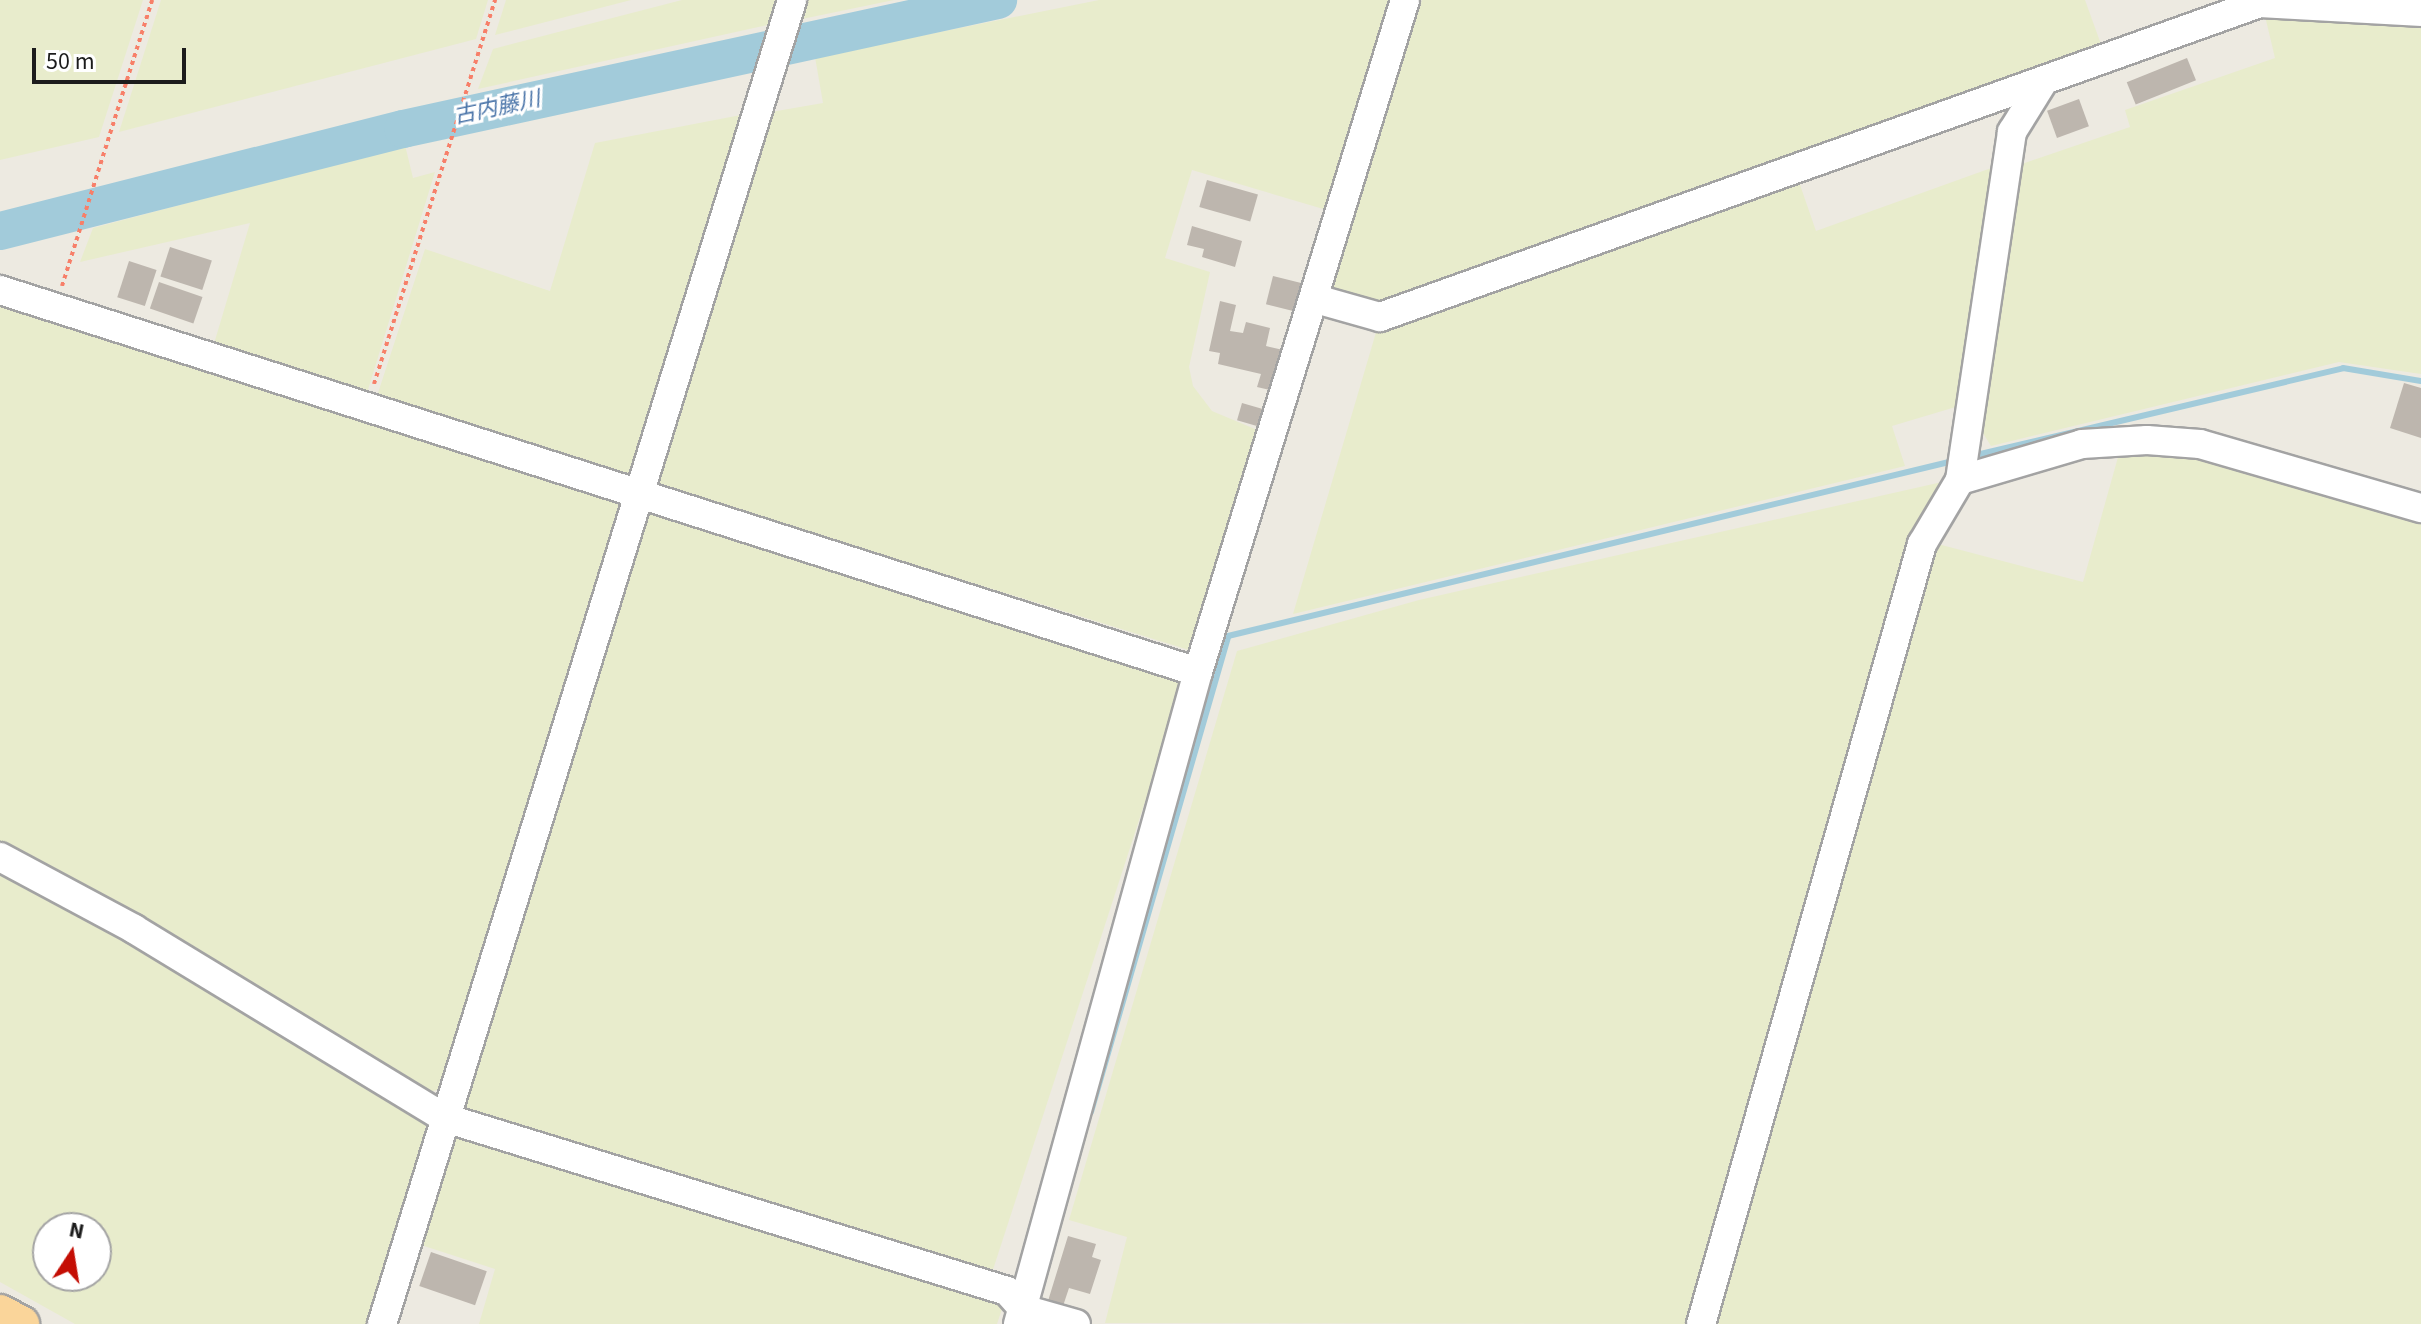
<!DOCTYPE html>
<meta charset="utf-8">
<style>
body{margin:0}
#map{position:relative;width:2421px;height:1324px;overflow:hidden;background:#edeae1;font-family:"Source Sans 3","Noto Sans JP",sans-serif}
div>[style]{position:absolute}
.farmland>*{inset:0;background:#e8eccc;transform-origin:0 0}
.stream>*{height:6px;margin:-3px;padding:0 3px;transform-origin:3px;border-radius:3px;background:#a2cbda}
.river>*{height:38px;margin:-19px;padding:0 19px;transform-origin:19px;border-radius:19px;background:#a2cbda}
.building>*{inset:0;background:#bdb6ae;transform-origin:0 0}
.path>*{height:4px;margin-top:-2px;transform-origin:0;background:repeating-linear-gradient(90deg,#f77f69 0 4px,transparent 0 8px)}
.roads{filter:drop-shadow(2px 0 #a3a3a3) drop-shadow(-2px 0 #a3a3a3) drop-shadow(0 2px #a3a3a3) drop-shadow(0 -2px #a3a3a3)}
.minor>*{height:28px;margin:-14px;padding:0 14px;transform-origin:14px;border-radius:14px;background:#fff}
.major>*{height:36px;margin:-18px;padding:0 18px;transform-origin:18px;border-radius:18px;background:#fad59a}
span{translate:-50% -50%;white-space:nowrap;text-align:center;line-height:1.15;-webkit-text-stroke:6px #fff;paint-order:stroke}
.water-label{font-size:22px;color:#4b75a9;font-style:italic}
.north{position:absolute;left:32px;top:1212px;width:80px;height:80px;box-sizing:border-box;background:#fff;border:2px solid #a4a4a4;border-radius:50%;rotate:12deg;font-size:22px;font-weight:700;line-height:32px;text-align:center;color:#1c1c1c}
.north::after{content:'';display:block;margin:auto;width:28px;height:36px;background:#c40e04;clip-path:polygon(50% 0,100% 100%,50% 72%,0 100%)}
.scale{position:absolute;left:32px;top:48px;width:154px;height:36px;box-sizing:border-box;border:4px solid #1c1c1c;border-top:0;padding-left:10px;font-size:24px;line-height:28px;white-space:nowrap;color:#1c1c1c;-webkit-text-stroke:6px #fff;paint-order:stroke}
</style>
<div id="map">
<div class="farmland">
<div style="clip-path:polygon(0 0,143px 0,99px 137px,0 160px)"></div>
<div style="clip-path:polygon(161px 0,488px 0,476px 39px,119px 132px)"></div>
<div style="clip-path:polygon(506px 0,631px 0,495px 35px)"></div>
<div style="clip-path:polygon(682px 0,780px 0,772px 24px,478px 89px,493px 49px)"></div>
<div style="clip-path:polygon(808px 0,894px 0,802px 19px)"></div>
<div style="clip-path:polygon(1099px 0,1392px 0,1330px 211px,1192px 170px,1165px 258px,1210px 272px,1189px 367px,1193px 386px,1212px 411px,1262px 432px,1192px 651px,654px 484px,771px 112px,823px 103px,815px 57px)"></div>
<div style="clip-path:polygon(1422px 0,2085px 0,2102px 47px,1377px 307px,1328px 295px)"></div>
<div style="clip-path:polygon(2265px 16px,2421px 22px,2421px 374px,2339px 362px,1991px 446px,1981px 430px,2019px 165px,2130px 127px,2125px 110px,2275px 58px)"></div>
<div style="clip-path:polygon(741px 115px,637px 480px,377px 396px,425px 249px,550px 291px,595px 143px)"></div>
<div style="clip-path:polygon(405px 145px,413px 178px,435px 172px,367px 393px,213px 347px,250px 223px,80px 262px,93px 228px)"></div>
<div style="clip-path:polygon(1994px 167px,1959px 406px,1892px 426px,1905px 466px,1293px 614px,1377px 329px,1798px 179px,1816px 231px)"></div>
<div style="clip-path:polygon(0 298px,620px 496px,628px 509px,444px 1088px,429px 1092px,0 845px)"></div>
<div style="clip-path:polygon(2120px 450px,2192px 451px,2421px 515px,2421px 1324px,1714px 1324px,1934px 543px,2083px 582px)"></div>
<div style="clip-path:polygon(1942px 482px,1912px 534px,1691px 1324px,1105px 1323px,1127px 1237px,1069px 1220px,1237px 651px,1419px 600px)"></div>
<div style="left:648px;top:503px;width:565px;height:637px;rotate:18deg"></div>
<div style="clip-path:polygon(evenodd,0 869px,131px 940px,429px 1122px,367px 1324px,75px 1324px,0 1282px,0 869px,48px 1228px,96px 1228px,96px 1276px,48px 1276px,48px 1228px)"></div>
<div style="clip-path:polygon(453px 1132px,1003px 1306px,997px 1324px,479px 1324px,495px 1269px,418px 1244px)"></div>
</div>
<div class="stream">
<div style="left:1972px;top:456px;width:381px;rotate:-13.3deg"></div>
<div style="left:2343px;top:368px;width:79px;rotate:9.5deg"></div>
<div style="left:1091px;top:1112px;width:495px;rotate:-73.9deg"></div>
<div style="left:1228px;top:636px;width:746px;rotate:-13.57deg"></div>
</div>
<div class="river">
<div style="left:0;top:231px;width:416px;rotate:-14.2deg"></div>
<div style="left:403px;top:129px;width:609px;rotate:-12.23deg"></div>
</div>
<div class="building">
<div style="left:2187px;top:58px;width:24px;height:65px;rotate:68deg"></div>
<div style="left:2079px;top:99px;width:29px;height:34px;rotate:70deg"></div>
<div style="left:1207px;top:180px;width:53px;height:28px;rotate:16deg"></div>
<div style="clip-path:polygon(1192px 226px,1242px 241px,1235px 267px,1202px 257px,1204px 249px,1187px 245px)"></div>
<div style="left:170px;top:247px;width:44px;height:31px;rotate:18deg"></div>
<div style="left:129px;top:261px;width:29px;height:38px;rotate:18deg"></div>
<div style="left:1273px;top:276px;width:29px;height:29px;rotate:14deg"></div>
<div style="left:159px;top:282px;width:46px;height:28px;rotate:19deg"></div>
<div style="clip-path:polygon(1220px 301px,1236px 305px,1230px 331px,1243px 333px,1246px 322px,1270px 328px,1266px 346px,1292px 352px,1283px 393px,1257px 387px,1261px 374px,1218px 364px,1220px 353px,1209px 351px)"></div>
<div style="clip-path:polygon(2404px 383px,2421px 388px,2421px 438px,2390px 428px)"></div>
<div style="left:1242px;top:403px;width:26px;height:18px;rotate:16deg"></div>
<div style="clip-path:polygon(1068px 1236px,1096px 1244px,1092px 1257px,1101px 1260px,1090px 1294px,1069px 1288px,1063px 1306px,1048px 1301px)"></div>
<div style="left:431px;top:1252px;width:59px;height:36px;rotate:19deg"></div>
</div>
<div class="path">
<div style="left:62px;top:286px;width:300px;rotate:-72.5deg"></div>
<div style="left:374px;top:384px;width:403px;rotate:-72.5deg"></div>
</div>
<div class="roads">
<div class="minor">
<div style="left:0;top:290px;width:1257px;rotate:17.69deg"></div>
<div style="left:1316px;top:299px;width:66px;rotate:15.7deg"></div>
<div style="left:1380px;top:317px;width:934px;rotate:-19.64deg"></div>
<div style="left:2260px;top:3px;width:161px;rotate:3.2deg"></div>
<div style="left:1960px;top:480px;width:127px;rotate:-16.4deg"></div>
<div style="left:2082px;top:444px;width:65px;rotate:-3.5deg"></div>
<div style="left:2147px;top:440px;width:53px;rotate:4.3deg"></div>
<div style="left:2200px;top:444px;width:230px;rotate:16.2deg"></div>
<div style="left:0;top:857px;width:152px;rotate:28.2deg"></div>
<div style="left:134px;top:929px;width:364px;rotate:31.3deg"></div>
<div style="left:445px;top:1118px;width:588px;rotate:17.11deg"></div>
<div style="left:1007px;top:1291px;width:24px;rotate:48deg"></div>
<div style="left:1023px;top:1309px;width:55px;rotate:15.8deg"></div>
<div style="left:382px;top:1324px;width:1386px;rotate:-72.79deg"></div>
<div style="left:1018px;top:1324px;width:676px;rotate:-74.57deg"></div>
<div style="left:1198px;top:672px;width:703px;rotate:-72.88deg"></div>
<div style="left:1701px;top:1324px;width:811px;rotate:-74.18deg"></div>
<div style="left:1922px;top:544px;width:74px;rotate:-59.3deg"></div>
<div style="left:1960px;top:480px;width:352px;rotate:-81.5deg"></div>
<div style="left:2012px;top:132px;width:59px;rotate:-58.2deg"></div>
</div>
<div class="major">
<div style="left:0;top:1313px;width:24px;rotate:28deg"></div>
</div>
</div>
<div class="water-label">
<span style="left:497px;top:108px;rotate:-12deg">古内藤川</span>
</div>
<div class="north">N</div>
<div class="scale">50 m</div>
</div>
